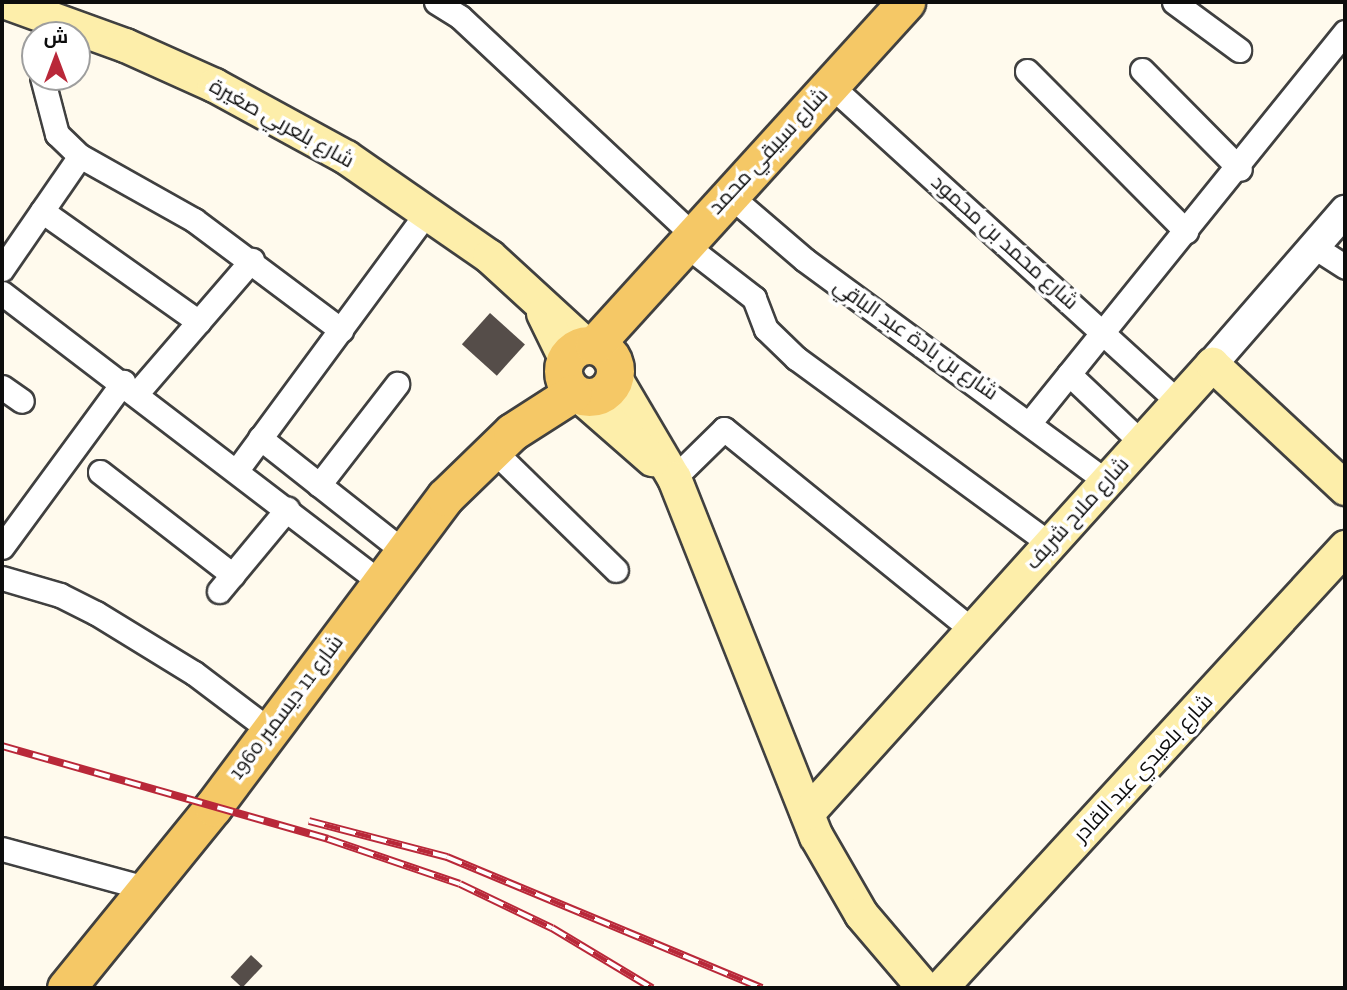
<!DOCTYPE html>
<meta charset="utf-8">
<style>
body{margin:0}
#map{position:relative;width:1347px;height:990px;overflow:hidden;background:#fffaed;font-family:"Zilla Slab",Cairo,serif}
div>[style]{position:absolute}
.building>*{inset:0;background:#554d49;transform-origin:0 0}
.roads{filter:drop-shadow(2px 0 #404040) drop-shadow(-2px 0 #404040) drop-shadow(0 2px #404040) drop-shadow(0 -2px #404040)}
.minor>*{height:23px;margin:-11.5px;padding:0 11.5px;transform-origin:11.5px;border-radius:11.5px;background:#fff}
.tertiary>*{height:30px;margin:-15px;padding:0 15px;transform-origin:15px;border-radius:15px;background:#fff}
.secondary>*{height:33px;margin:-16.5px;padding:0 16.5px;transform-origin:16.5px;border-radius:16.5px;background:#fdeeaa}
.primary>*{height:37px;margin:-18.5px;padding:0 18.5px;transform-origin:18.5px;border-radius:18.5px;background:#f5c866}
.primary>.ring{margin:-18.5px;padding:0;box-sizing:content-box;background:none;border:37px solid #f5c866;border-radius:50%}
.rail>*{height:8px;margin-top:-4px;transform-origin:0;background:repeating-linear-gradient(90deg,#fff 0 16px,#b92839 0 32px);box-sizing:border-box;border-block:2px solid #b92839}
span{translate:-50% -50%;white-space:nowrap;text-align:center;line-height:1.15;-webkit-text-stroke:7px #fff;paint-order:stroke}
.street-label{font-size:21px;color:#0d0d0d}
.frame{position:absolute;inset:0;border:4px solid #0d0d0d;pointer-events:none}
.north{position:absolute;left:21px;top:21px;width:70px;height:70px;box-sizing:border-box;background:#fff;border:2px solid #9e9e9e;border-radius:50%;rotate:0deg;font-size:19px;font-weight:700;line-height:28px;text-align:center;color:#0d0d0d}
.north::after{content:'';display:block;margin:auto;width:24px;height:32px;background:#b92839;clip-path:polygon(50% 0,100% 100%,50% 72%,0 100%)}
</style>
<div id="map">
<div class="building">
<div style="left:490px;top:313px;width:47px;height:42px;rotate:42deg"></div>
<div style="left:251px;top:955px;width:16px;height:30px;rotate:43deg"></div>
</div>
<div class="roads">
<div class="minor">
<div style="left:436px;top:2px;width:28px;rotate:32deg"></div>
<div style="left:460px;top:17px;width:316px;rotate:43.1deg"></div>
<div style="left:1174px;top:2px;width:81px;rotate:36.4deg"></div>
<div style="left:1142px;top:70px;width:139px;rotate:45.3deg"></div>
<div style="left:1027px;top:71px;width:226px;rotate:45.2deg"></div>
<div style="left:42px;top:77px;width:59px;rotate:75.3deg"></div>
<div style="left:57px;top:134px;width:32px;rotate:44deg"></div>
<div style="left:80px;top:156px;width:131px;rotate:29.3deg"></div>
<div style="left:194px;top:220px;width:184px;rotate:36.8deg"></div>
<div style="left:829px;top:84px;width:472px;rotate:42.3deg"></div>
<div style="left:728px;top:194px;width:101px;rotate:40.6deg"></div>
<div style="left:805px;top:260px;width:373px;rotate:36.3deg"></div>
<div style="left:42px;top:211px;width:192px;rotate:35.3deg"></div>
<div style="left:683px;top:243px;width:90px;rotate:37.8deg"></div>
<div style="left:754px;top:298px;width:33px;rotate:69deg"></div>
<div style="left:766px;top:329px;width:42px;rotate:44deg"></div>
<div style="left:796px;top:358px;width:315px;rotate:36.2deg"></div>
<div style="left:1313px;top:246px;width:38px;rotate:33deg"></div>
<div style="left:2px;top:269px;width:137px;rotate:-55.4deg"></div>
<div style="left:2px;top:293px;width:476px;rotate:37.4deg"></div>
<div style="left:1069px;top:374px;width:99px;rotate:43.4deg"></div>
<div style="left:2px;top:387px;width:24px;rotate:35deg"></div>
<div style="left:137px;top:393px;width:176px;rotate:-49.2deg"></div>
<div style="left:1031px;top:421px;width:500px;rotate:-51.1deg"></div>
<div style="left:260px;top:438px;width:182px;rotate:38.3deg"></div>
<div style="left:492px;top:449px;width:173px;rotate:44.3deg"></div>
<div style="left:237px;top:470px;width:320px;rotate:-53.6deg"></div>
<div style="left:100px;top:472px;width:168px;rotate:37.8deg"></div>
<div style="left:674px;top:478px;width:70px;rotate:-44.4deg"></div>
<div style="left:724px;top:429px;width:319px;rotate:39deg"></div>
<div style="left:319px;top:485px;width:128px;rotate:-52.3deg"></div>
<div style="left:2px;top:547px;width:205px;rotate:-53.7deg"></div>
<div style="left:2px;top:578px;width:60px;rotate:16.3deg"></div>
<div style="left:60px;top:595px;width:40px;rotate:26.6deg"></div>
<div style="left:96px;top:613px;width:115px;rotate:31.5deg"></div>
<div style="left:194px;top:673px;width:93px;rotate:37.1deg"></div>
<div style="left:219px;top:591px;width:107px;rotate:-50.3deg"></div>
<div style="left:2px;top:849px;width:149px;rotate:15.2deg"></div>
</div>
<div class="tertiary">
<div style="left:1212px;top:364px;width:203px;rotate:-49deg"></div>
</div>
<div class="secondary">
<div style="left:6px;top:2px;width:127px;rotate:19.9deg"></div>
<div style="left:125px;top:45px;width:98px;rotate:24.2deg"></div>
<div style="left:214px;top:85px;width:150px;rotate:28.6deg"></div>
<div style="left:346px;top:157px;width:174px;rotate:34.7deg"></div>
<div style="left:489px;top:256px;width:132px;rotate:42.5deg"></div>
<div style="left:543px;top:313px;width:50px;rotate:63.9deg"></div>
<div style="left:615px;top:378px;width:116px;rotate:59.5deg"></div>
<div style="left:674px;top:478px;width:385px;rotate:68.4deg"></div>
<div style="left:816px;top:836px;width:90px;rotate:60deg"></div>
<div style="left:861px;top:914px;width:97px;rotate:49.6deg"></div>
<div style="left:580px;top:396px;width:96px;rotate:41.2deg"></div>
<div style="left:807px;top:813px;width:605px;rotate:-47.95deg"></div>
<div style="left:1212px;top:364px;width:182px;rotate:43deg"></div>
<div style="left:940px;top:988px;width:599px;rotate:-47.44deg"></div>
</div>
<div class="primary">
<div class="ring" style="left:563px;top:345px;width:15px;height:15px"></div>
<div style="left:594px;top:345px;width:464px;rotate:-47.7deg"></div>
<div style="left:66px;top:988px;width:233px;rotate:-50.9deg"></div>
<div style="left:213px;top:807px;width:387px;rotate:-53.2deg"></div>
<div style="left:445px;top:497px;width:93px;rotate:-44.1deg"></div>
<div style="left:512px;top:432px;width:72px;rotate:-32.6deg"></div>
</div>
</div>
<div class="rail">
<div style="left:2px;top:746px;width:339px;rotate:15.9deg"></div>
<div style="left:328px;top:839px;width:139px;rotate:18.8deg"></div>
<div style="left:460px;top:884px;width:102px;rotate:25.6deg"></div>
<div style="left:552px;top:928px;width:117px;rotate:31deg"></div>
<div style="left:309px;top:821px;width:143px;rotate:14.6deg"></div>
<div style="left:447px;top:857px;width:341px;rotate:22.6deg"></div>
</div>
<div class="street-label">
<span style="left:282px;top:123px;rotate:29deg">شارع بلعربي صغيرة</span>
<span style="left:768px;top:151px;rotate:-47deg">شارع سبيقي محمد</span>
<span style="left:1005px;top:242px;rotate:42deg">شارع محمد بن محمود</span>
<span style="left:916px;top:339px;rotate:35deg">شارع بن بادة عبد الباقي</span>
<span style="left:1077px;top:513px;rotate:-48deg">شارع ملاح شريف</span>
<span style="left:286px;top:707px;rotate:-53deg">شارع 11 ديسمبر 1960</span>
<span style="left:1143px;top:768px;rotate:-47deg">شارع بلعيدي عبد القادر</span>
</div>
<div class="frame"></div>
<div class="north">ش</div>
</div>
